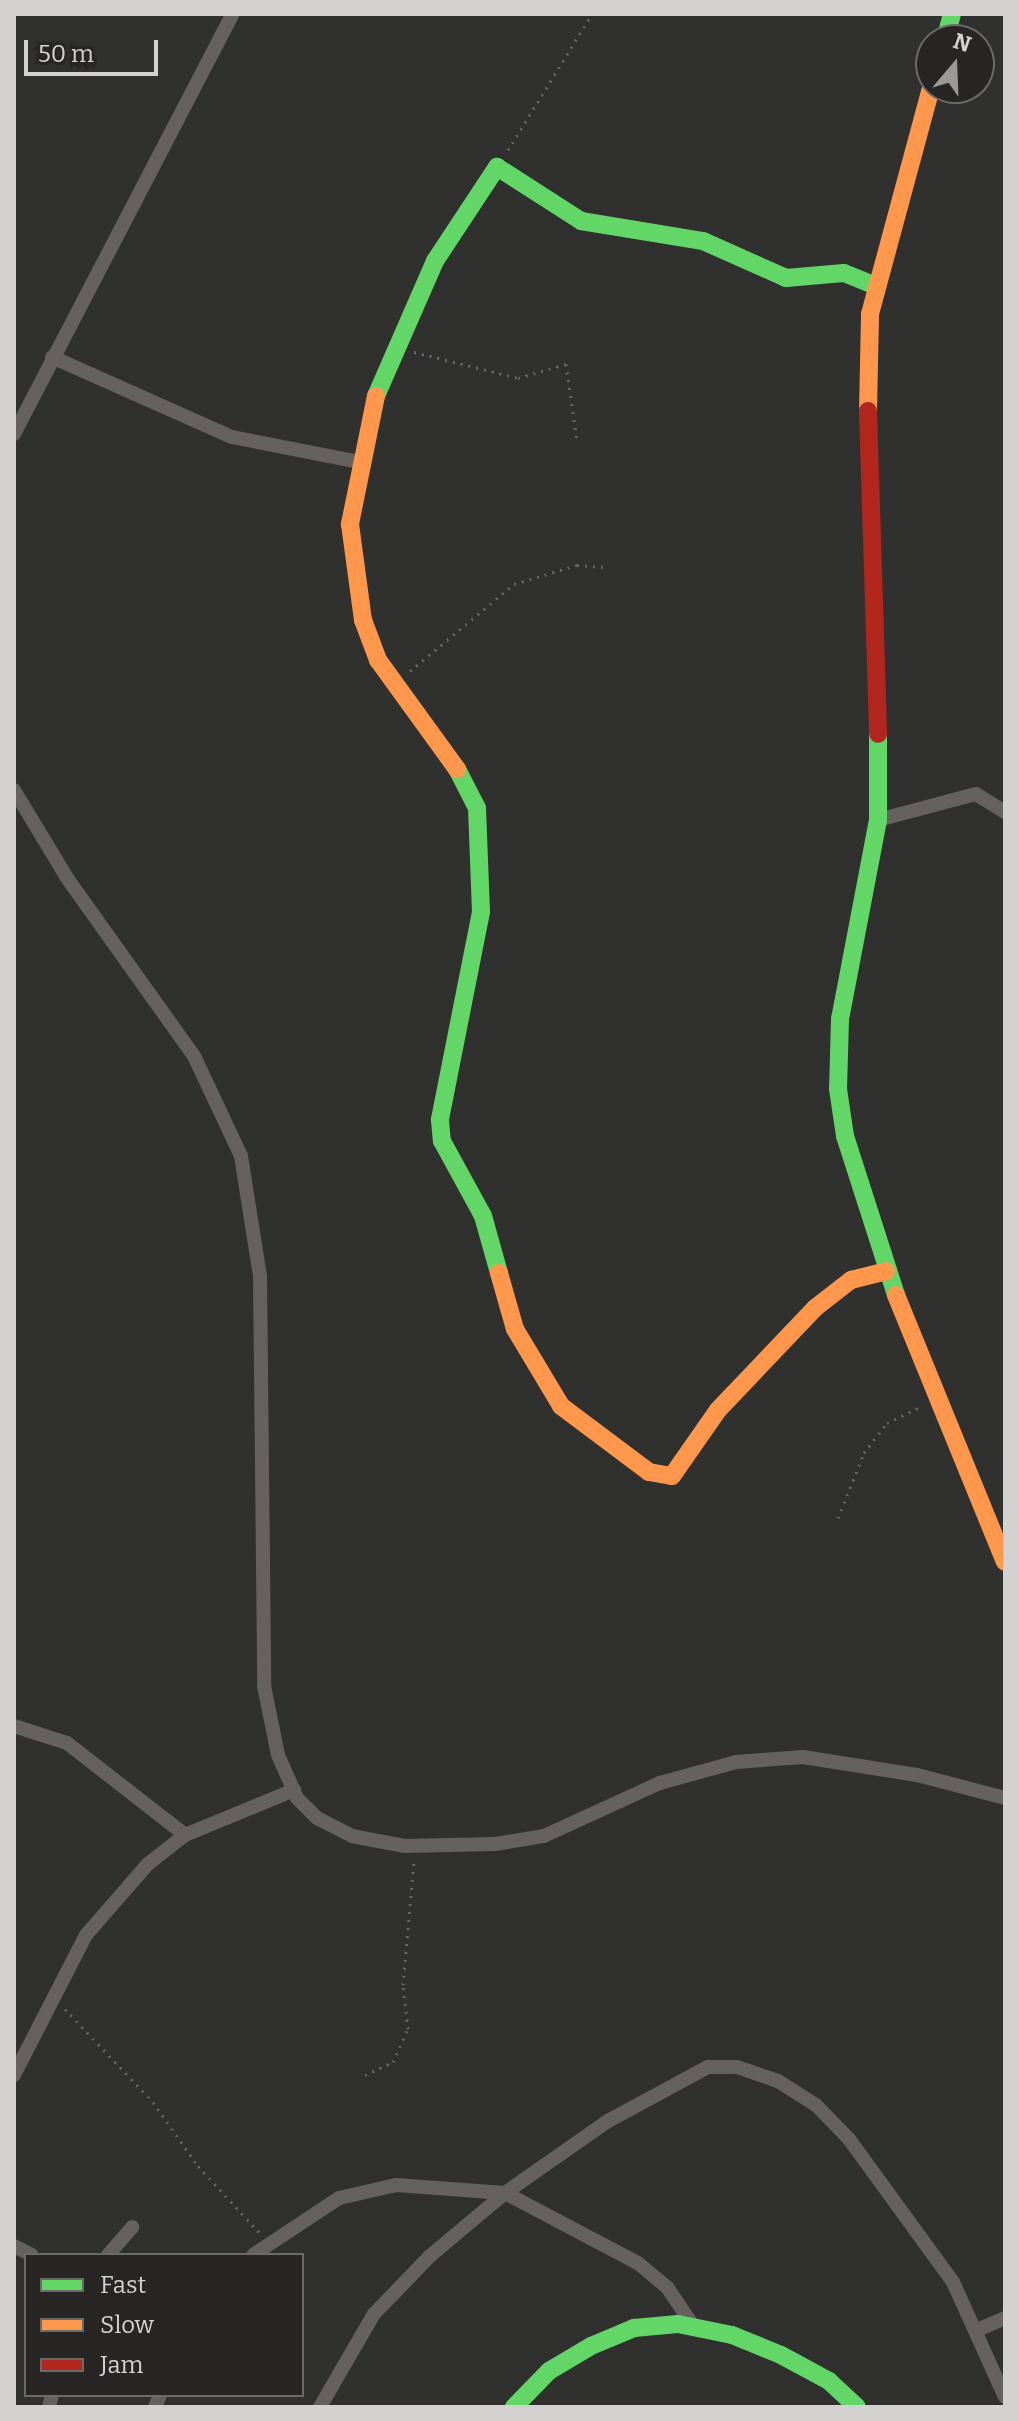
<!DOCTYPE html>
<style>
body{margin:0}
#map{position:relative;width:1019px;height:2421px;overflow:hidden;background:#30302f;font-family:Bitter,serif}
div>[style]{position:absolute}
.path>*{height:3px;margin-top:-1.5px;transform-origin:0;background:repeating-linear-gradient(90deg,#666362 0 2px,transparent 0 8px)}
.street>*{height:14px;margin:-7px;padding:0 7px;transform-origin:7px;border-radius:7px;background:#66615f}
.fast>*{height:18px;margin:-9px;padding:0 9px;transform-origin:9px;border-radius:9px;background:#63d668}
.slow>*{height:18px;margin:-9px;padding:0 9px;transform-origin:9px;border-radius:9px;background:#ff974d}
.jam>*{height:18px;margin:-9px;padding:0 9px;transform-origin:9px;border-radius:9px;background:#b3261e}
span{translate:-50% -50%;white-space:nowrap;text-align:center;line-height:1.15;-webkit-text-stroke:6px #282624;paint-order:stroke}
.frame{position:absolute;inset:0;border:16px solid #d3d2d0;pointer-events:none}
.legend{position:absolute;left:24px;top:2253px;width:280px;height:144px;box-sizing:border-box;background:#282624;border:2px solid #6c6b69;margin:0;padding:10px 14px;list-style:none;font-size:24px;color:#d3d2d0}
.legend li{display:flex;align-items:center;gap:16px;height:40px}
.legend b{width:40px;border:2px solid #6c6b69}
.north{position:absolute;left:915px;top:24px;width:80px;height:80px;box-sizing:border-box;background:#282624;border:2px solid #6c6b69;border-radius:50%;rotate:19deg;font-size:22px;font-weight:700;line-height:32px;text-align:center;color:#d3d2d0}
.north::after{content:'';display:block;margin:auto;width:28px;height:36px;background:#9a9998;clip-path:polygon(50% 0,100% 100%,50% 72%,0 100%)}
.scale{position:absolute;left:24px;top:40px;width:134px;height:36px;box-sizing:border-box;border:4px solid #d3d2d0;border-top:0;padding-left:10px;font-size:24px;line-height:28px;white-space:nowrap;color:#d3d2d0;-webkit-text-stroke:6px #282624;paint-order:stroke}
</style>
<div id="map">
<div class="path">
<div style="left:508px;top:150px;width:160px;rotate:-58.3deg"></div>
<div style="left:414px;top:352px;width:107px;rotate:14deg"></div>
<div style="left:518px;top:378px;width:50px;rotate:-16.3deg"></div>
<div style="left:566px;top:364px;width:77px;rotate:81.8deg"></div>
<div style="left:410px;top:671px;width:136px;rotate:-39.9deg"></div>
<div style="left:514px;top:584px;width:66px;rotate:-16.8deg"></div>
<div style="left:577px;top:565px;width:27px;rotate:4deg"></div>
<div style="left:838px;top:1518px;width:70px;rotate:-68.2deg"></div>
<div style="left:864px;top:1453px;width:38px;rotate:-53deg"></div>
<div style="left:887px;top:1423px;width:37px;rotate:-26deg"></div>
<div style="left:65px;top:2009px;width:128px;rotate:46.6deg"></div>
<div style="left:153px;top:2102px;width:78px;rotate:54.9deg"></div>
<div style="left:198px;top:2166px;width:90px;rotate:47.3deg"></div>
<div style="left:365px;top:2075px;width:31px;rotate:-25deg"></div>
<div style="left:393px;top:2062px;width:36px;rotate:-66deg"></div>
<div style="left:408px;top:2029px;width:44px;rotate:-96.5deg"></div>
<div style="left:403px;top:1985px;width:124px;rotate:-84.9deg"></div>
</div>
<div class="street">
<div style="left:52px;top:357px;width:197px;rotate:24deg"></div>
<div style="left:232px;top:437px;width:129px;rotate:11.1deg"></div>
<div style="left:14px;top:434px;width:474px;rotate:-62.5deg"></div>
<div style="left:14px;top:790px;width:103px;rotate:58.9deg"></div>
<div style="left:67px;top:878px;width:219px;rotate:54.5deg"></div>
<div style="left:194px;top:1056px;width:110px;rotate:64.8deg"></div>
<div style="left:241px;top:1156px;width:121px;rotate:81deg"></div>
<div style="left:260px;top:1276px;width:410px;rotate:89.4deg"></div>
<div style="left:264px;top:1686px;width:70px;rotate:78.5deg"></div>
<div style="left:278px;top:1755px;width:47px;rotate:66.2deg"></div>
<div style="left:297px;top:1798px;width:28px;rotate:45deg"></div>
<div style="left:317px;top:1818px;width:39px;rotate:27deg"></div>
<div style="left:352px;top:1836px;width:54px;rotate:10.7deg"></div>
<div style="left:405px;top:1846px;width:90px;rotate:-1.3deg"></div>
<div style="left:495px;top:1844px;width:50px;rotate:-9.3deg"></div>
<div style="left:544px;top:1836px;width:128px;rotate:-24.6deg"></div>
<div style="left:660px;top:1783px;width:79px;rotate:-15.4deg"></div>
<div style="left:736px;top:1762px;width:67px;rotate:-4.3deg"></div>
<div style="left:803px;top:1757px;width:115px;rotate:9deg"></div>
<div style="left:917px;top:1775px;width:91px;rotate:14.6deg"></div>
<div style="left:878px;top:820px;width:101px;rotate:-14.9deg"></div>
<div style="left:976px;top:794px;width:34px;rotate:32deg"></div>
<div style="left:14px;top:1726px;width:56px;rotate:17.8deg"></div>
<div style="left:67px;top:1743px;width:150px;rotate:37.9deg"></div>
<div style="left:185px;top:1835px;width:118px;rotate:-22.4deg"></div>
<div style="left:14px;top:2075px;width:157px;rotate:-62.8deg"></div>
<div style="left:86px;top:1935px;width:94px;rotate:-48.9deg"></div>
<div style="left:148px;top:1864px;width:47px;rotate:-38.1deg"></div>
<div style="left:14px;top:2246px;width:20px;rotate:27deg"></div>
<div style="left:108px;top:2255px;width:37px;rotate:-49deg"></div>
<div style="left:253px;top:2255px;width:103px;rotate:-33.5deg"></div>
<div style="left:339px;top:2198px;width:58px;rotate:-12.8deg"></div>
<div style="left:396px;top:2185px;width:109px;rotate:4.2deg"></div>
<div style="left:505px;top:2193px;width:150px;rotate:27.8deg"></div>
<div style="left:638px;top:2263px;width:38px;rotate:40deg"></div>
<div style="left:667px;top:2287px;width:48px;rotate:56deg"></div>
<div style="left:977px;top:2330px;width:30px;rotate:-23deg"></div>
<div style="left:49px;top:2407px;width:12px;rotate:-76deg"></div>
<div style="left:155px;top:2407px;width:13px;rotate:-67deg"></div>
<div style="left:320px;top:2407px;width:108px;rotate:-59.9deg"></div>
<div style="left:374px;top:2314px;width:81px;rotate:-46deg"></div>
<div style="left:430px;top:2256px;width:98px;rotate:-40deg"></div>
<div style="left:505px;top:2193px;width:126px;rotate:-35deg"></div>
<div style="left:608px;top:2121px;width:114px;rotate:-28.4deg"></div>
<div style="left:708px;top:2067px;width:29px"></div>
<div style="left:737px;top:2067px;width:43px;rotate:18.9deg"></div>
<div style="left:778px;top:2081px;width:45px;rotate:32.3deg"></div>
<div style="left:816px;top:2105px;width:47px;rotate:45.9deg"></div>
<div style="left:849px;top:2139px;width:177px;rotate:54deg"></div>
<div style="left:953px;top:2282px;width:126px;rotate:65.7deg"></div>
</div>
<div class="fast">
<div style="left:945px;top:40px;width:27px;rotate:-75deg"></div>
<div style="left:376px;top:396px;width:147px;rotate:-66.4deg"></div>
<div style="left:435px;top:261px;width:113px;rotate:-56.6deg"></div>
<div style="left:497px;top:167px;width:100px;rotate:32.7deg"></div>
<div style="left:581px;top:221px;width:124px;rotate:9.3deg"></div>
<div style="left:703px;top:241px;width:91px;rotate:24deg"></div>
<div style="left:786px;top:278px;width:58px;rotate:-4.9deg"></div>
<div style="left:844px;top:273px;width:35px;rotate:22deg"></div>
<div style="left:878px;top:734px;width:86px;rotate:90deg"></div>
<div style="left:878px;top:820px;width:203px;rotate:100.8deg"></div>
<div style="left:840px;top:1019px;width:70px;rotate:91.6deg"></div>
<div style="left:838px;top:1089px;width:48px;rotate:81.5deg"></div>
<div style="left:845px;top:1136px;width:167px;rotate:72.2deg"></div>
<div style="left:457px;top:769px;width:44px;rotate:62.9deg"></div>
<div style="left:477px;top:808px;width:104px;rotate:87.8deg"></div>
<div style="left:481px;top:912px;width:212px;rotate:101.2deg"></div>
<div style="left:440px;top:1120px;width:21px;rotate:85deg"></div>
<div style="left:442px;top:1141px;width:85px;rotate:61.3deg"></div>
<div style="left:483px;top:1216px;width:59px;rotate:74.3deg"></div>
<div style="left:514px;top:2407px;width:50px;rotate:-45.8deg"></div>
<div style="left:549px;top:2371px;width:49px;rotate:-30.8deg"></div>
<div style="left:591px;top:2346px;width:47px;rotate:-22.7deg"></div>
<div style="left:634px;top:2328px;width:44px;rotate:-5.2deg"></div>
<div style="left:678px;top:2324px;width:55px;rotate:11.5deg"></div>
<div style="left:732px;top:2335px;width:53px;rotate:22.2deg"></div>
<div style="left:781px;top:2355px;width:55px;rotate:28.4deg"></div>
<div style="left:829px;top:2381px;width:38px;rotate:43deg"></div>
</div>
<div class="slow">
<div style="left:376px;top:396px;width:131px;rotate:101.5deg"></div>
<div style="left:350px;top:524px;width:97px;rotate:82.3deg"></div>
<div style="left:363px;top:620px;width:43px;rotate:69.4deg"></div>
<div style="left:378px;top:660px;width:135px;rotate:54.1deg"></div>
<div style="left:868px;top:411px;width:97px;rotate:-88.8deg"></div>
<div style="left:870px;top:314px;width:234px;rotate:-74.9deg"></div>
<div style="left:499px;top:1273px;width:58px;rotate:74.1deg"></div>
<div style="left:515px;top:1329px;width:90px;rotate:59.1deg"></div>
<div style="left:561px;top:1406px;width:110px;rotate:36.9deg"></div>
<div style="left:649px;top:1472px;width:23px;rotate:10deg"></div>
<div style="left:672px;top:1476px;width:80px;rotate:-55.1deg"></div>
<div style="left:718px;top:1410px;width:141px;rotate:-46.4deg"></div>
<div style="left:815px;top:1308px;width:46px;rotate:-37.9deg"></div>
<div style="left:851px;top:1280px;width:36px;rotate:-14deg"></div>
<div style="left:896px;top:1295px;width:288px;rotate:67.8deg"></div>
</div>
<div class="jam">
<div style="left:868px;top:411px;width:323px;rotate:88.2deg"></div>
</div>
<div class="frame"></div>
<ul class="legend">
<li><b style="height:10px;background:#63d668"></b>Fast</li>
<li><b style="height:10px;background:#ff974d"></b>Slow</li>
<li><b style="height:10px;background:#b3261e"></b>Jam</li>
</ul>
<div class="north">N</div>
<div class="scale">50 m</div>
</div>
